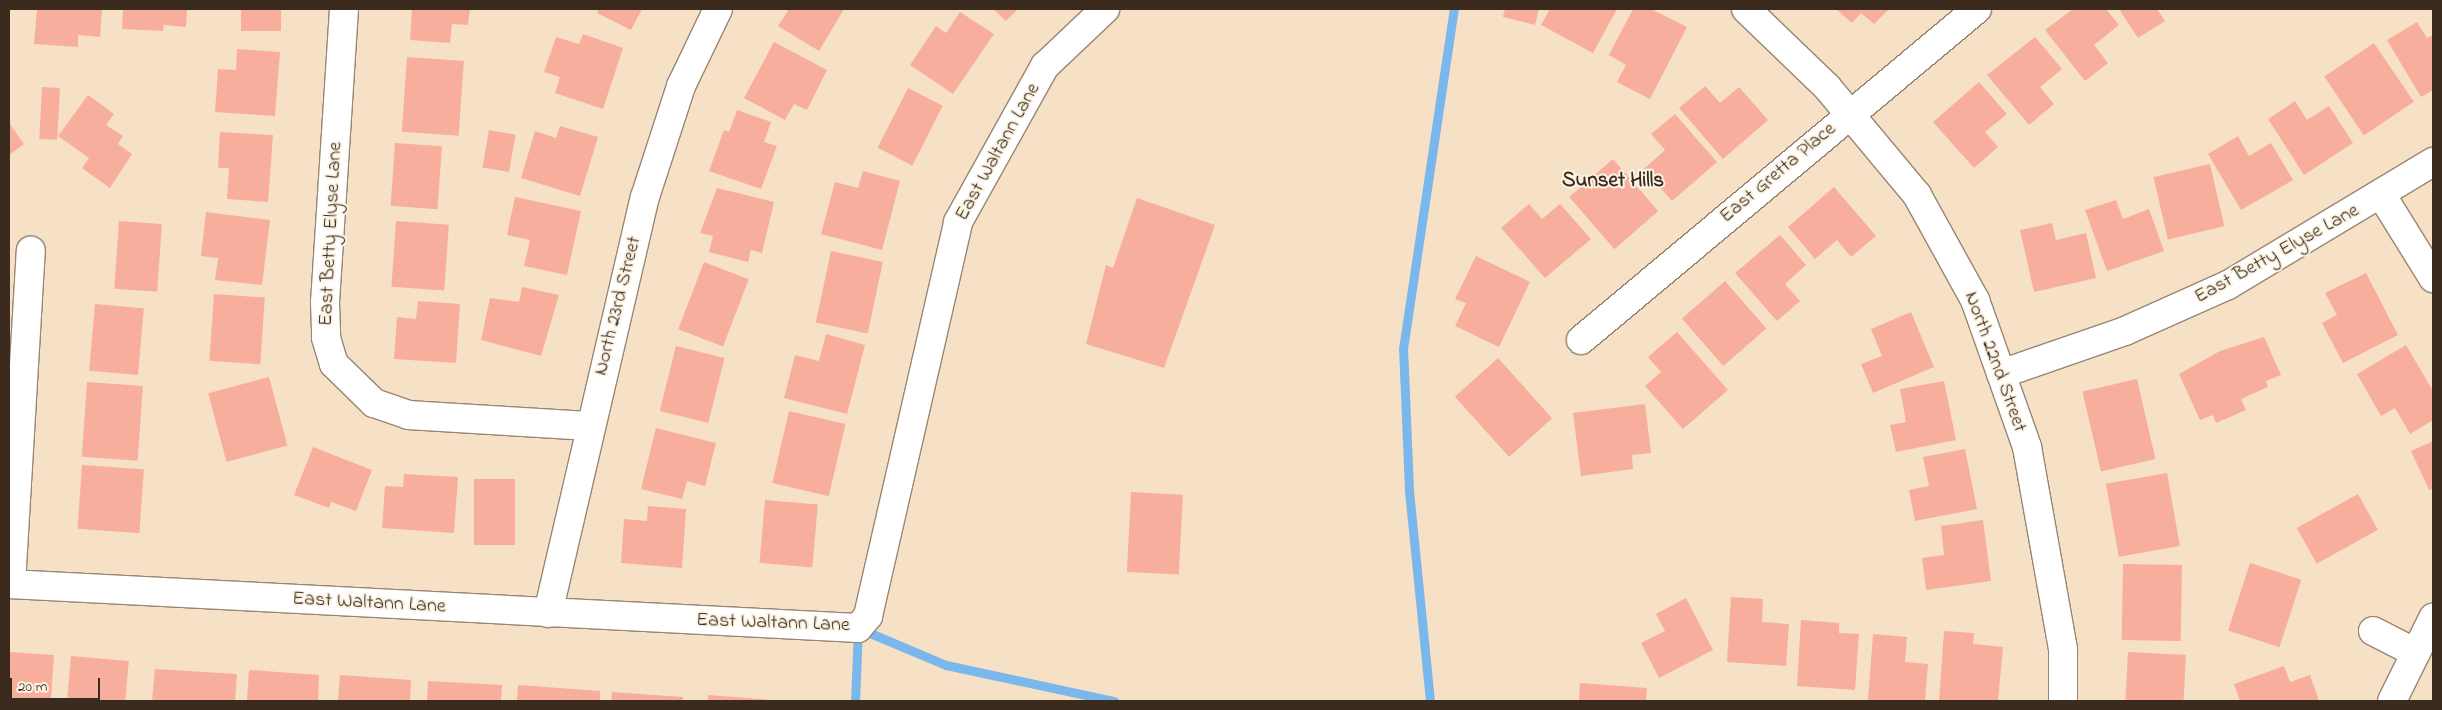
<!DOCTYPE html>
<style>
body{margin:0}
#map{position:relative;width:2442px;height:710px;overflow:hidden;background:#f6e1c7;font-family:"Indie Flower",sans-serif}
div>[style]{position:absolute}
.stream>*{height:9px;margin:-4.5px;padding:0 4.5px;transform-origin:4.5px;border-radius:4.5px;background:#7ab7ec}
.building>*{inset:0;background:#f8ae9c;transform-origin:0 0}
.roads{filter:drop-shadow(1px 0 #988672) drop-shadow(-1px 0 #988672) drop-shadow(0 1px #988672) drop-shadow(0 -1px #988672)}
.minor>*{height:28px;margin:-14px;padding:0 14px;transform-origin:14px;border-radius:14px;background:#fff}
span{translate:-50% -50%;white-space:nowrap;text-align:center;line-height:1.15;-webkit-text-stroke:4px #fcf5e5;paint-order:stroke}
.street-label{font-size:20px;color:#3b2a1e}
.neighbourhood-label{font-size:21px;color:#3b2a1e;font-weight:700}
.frame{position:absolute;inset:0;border:10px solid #3b2a1e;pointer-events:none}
.scale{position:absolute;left:10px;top:678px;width:90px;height:22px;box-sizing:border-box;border:2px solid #3b2a1e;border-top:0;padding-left:6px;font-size:15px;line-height:18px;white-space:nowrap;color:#3b2a1e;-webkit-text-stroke:4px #fcf5e5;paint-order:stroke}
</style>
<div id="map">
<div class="stream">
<div style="left:855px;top:701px;width:73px;rotate:-87.6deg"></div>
<div style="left:858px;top:628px;width:95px;rotate:22.8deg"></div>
<div style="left:946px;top:665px;width:172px;rotate:12.1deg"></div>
<div style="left:1430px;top:701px;width:212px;rotate:-95.7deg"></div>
<div style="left:1409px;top:490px;width:141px;rotate:-92.4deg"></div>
<div style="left:1403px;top:349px;width:344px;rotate:-81.5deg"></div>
</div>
<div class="building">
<div style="clip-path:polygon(37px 9px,102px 9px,100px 37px,78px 35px,78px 47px,34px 44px)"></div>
<div style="clip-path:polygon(123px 9px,187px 9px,186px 27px,164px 25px,163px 31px,122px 29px)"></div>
<div style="left:241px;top:9px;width:40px;height:22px"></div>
<div style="clip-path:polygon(412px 9px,470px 9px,468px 25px,452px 24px,450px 43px,410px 40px)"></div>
<div style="clip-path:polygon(599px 9px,642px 9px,631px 30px,597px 13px)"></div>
<div style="clip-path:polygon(789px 9px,844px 9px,819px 51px,778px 26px)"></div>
<div style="clip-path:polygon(993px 9px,1018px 9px,1006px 21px)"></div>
<div style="clip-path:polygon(1505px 9px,1539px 9px,1535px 25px,1503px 17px)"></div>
<div style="clip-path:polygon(1550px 9px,1617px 9px,1593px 53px,1541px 25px)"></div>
<div style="clip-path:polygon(1633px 9px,1651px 9px,1687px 27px,1650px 99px,1617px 82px,1626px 65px,1609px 55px)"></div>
<div style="clip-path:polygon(1836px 9px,1889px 9px,1874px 24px,1861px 13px,1852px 23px)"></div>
<div style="clip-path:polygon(2073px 9px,2106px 9px,2119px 25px,2094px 45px,2108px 63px,2085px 81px,2045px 30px)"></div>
<div style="clip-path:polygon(2119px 9px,2157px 9px,2165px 21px,2138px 38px)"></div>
<div style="clip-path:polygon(960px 12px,994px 34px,953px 94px,910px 65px,936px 26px,946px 33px)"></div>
<div style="clip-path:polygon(2417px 22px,2427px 38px,2433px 35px,2433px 90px,2421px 97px,2387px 40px)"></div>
<div style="clip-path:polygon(583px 34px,623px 48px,603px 109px,555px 93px,560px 77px,544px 72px,556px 37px,579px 44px)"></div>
<div style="clip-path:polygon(2035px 37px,2062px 69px,2040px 87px,2054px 104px,2029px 125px,1987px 75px)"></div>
<div style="clip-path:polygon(774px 42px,827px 70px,807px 110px,794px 104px,785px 120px,744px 98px)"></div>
<div style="left:2374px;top:43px;width:71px;height:60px;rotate:56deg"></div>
<div style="clip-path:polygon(237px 49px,280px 52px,275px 116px,215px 112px,218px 69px,236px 70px)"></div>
<div style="left:407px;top:57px;width:57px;height:75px;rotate:4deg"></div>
<div style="clip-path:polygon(1979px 82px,2007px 114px,1985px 132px,1998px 147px,1974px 168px,1933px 122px)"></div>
<div style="clip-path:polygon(1705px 86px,1720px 103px,1739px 87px,1768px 120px,1723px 159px,1679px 108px)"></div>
<div style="left:42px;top:87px;width:18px;height:52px;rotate:3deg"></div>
<div style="left:908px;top:88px;width:39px;height:67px;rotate:27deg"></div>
<div style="clip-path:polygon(88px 95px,114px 114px,106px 125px,123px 136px,118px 144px,132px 154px,110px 188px,82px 168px,89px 158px,58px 136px)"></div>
<div style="clip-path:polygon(2295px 101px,2307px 120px,2329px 106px,2353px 143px,2304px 175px,2268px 119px)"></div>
<div style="clip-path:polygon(737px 110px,771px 122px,764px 142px,777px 146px,761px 189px,709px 171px,724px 130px,729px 132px)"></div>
<div style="clip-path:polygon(1675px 114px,1717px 162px,1672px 201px,1644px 169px,1665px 150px,1651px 134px)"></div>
<div style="clip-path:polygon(9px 123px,24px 144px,9px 155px)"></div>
<div style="clip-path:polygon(560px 126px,598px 137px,580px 196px,521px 178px,535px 131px,556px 138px)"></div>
<div style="left:489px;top:130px;width:27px;height:38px;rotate:10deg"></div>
<div style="clip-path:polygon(220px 132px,273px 135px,268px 202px,227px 199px,229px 168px,218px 168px)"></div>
<div style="clip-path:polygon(2238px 136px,2249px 156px,2271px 143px,2293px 180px,2241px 210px,2208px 154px)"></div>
<div style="left:395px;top:143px;width:47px;height:63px;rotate:4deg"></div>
<div style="left:1613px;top:159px;width:69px;height:58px;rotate:49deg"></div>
<div style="left:2210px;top:164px;width:64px;height:58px;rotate:77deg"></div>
<div style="clip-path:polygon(863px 171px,900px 181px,882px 250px,821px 234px,835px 182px,858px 188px)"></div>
<div style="clip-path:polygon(1834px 187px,1876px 236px,1851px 257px,1837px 240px,1815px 259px,1788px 227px)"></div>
<div style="clip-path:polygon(717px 188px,774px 202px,762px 253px,751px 250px,748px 262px,709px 252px,713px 236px,700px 233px)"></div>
<div style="clip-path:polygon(515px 197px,581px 211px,567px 275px,524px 266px,530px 240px,507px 235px)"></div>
<div style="clip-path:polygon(1137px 198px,1215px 225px,1164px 368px,1086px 344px,1106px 265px,1113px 268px)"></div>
<div style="clip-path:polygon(2116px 200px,2123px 219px,2149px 209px,2164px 251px,2107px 271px,2085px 210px)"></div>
<div style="clip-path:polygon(1529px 204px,1542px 219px,1560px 204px,1591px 239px,1545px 278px,1501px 228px)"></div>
<div style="clip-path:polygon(206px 212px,270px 220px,262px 285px,215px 280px,218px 258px,201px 256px)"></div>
<div style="left:119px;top:221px;width:43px;height:68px;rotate:4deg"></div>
<div style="left:396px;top:221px;width:53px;height:66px;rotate:4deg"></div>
<div style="clip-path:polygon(2052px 223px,2056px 240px,2086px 233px,2096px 278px,2034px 292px,2020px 230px)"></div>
<div style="clip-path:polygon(1780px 235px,1806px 265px,1785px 284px,1800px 301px,1777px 321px,1735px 273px)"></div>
<div style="left:831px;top:251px;width:53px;height:73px;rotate:12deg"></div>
<div style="clip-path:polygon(1476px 256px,1530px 282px,1499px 347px,1455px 326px,1466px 303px,1455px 299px)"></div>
<div style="left:704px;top:262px;width:48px;height:72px;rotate:21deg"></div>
<div style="clip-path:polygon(2366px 273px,2398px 335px,2343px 363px,2322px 323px,2337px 315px,2325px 293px)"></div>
<div style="left:1725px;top:281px;width:63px;height:57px;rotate:49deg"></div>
<div style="clip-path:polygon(522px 287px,559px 295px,541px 356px,481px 340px,490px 298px,519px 302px)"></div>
<div style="left:214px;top:294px;width:51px;height:67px;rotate:4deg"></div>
<div style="clip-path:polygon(418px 301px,460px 304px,456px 363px,394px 359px,397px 317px,416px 319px)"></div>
<div style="left:95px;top:304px;width:49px;height:67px;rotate:5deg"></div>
<div style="clip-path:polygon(1911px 312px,1934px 367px,1873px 393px,1861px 364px,1882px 356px,1871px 329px)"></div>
<div style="clip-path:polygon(1677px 332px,1728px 390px,1683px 429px,1645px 386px,1661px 372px,1648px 357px)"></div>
<div style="clip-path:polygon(826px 334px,865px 345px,847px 414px,784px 398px,795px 355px,819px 361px)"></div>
<div style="clip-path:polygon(2264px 337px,2281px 375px,2266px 381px,2268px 387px,2241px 399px,2246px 410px,2216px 423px,2213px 415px,2200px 420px,2179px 374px,2220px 351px)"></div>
<div style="clip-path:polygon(2406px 345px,2433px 391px,2433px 420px,2410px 434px,2395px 408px,2381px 416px,2357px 374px)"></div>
<div style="left:676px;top:346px;width:50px;height:67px;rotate:14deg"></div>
<div style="left:1498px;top:358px;width:81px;height:58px;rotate:48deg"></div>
<div style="left:269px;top:377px;width:71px;height:63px;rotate:75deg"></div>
<div style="left:2137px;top:379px;width:82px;height:56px;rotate:77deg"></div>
<div style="clip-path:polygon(1944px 381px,1956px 440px,1896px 452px,1890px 425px,1906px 422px,1900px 389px)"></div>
<div style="left:87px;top:382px;width:56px;height:75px;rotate:4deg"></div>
<div style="clip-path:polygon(1645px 404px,1651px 453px,1632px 455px,1633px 469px,1581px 476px,1573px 413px)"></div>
<div style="left:789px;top:411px;width:58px;height:74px;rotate:13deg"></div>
<div style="clip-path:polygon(656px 428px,716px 443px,705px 486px,687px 481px,682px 499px,641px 489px)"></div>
<div style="clip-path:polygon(2433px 441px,2433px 489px,2429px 490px,2411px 451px)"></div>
<div style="clip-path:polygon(313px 447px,372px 470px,356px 511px,331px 502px,329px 508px,294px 495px)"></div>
<div style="clip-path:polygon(1965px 449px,1977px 509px,1915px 521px,1909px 490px,1929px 486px,1923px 457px)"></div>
<div style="left:82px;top:465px;width:62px;height:64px;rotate:4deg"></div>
<div style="left:2167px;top:473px;width:74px;height:62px;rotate:80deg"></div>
<div style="clip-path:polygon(404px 474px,458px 477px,454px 533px,382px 528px,385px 486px,403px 487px)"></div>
<div style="left:474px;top:479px;width:41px;height:66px"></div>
<div style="left:1131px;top:492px;width:52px;height:80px;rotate:3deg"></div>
<div style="left:2358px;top:494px;width:41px;height:70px;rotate:61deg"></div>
<div style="left:765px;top:500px;width:53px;height:63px;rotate:5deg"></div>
<div style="clip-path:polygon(648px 506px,686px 509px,682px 568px,621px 563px,624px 519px,647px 521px)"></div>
<div style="clip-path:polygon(1983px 520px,1991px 581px,1926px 590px,1922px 558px,1944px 555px,1941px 526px)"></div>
<div style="left:2250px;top:563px;width:54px;height:71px;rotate:18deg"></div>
<div style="left:2123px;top:564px;width:59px;height:76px;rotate:1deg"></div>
<div style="clip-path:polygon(1731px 597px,1763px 599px,1762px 622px,1789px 624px,1786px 666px,1727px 662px)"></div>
<div style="clip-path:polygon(1686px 598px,1713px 650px,1659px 678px,1641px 643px,1665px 631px,1656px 614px)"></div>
<div style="clip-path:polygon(1801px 620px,1839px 623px,1839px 633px,1859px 634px,1855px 690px,1797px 686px)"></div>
<div style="clip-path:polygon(1944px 631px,1974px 633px,1973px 644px,2003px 647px,1998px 701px,1939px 701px)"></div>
<div style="clip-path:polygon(1873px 634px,1907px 637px,1905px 662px,1928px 664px,1925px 701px,1868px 700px)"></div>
<div style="clip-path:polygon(9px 652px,54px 655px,51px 698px,9px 700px)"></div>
<div style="left:2128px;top:652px;width:58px;height:49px;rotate:3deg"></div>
<div style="left:71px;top:656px;width:58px;height:42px;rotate:5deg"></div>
<div style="clip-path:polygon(2284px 666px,2290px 682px,2310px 675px,2319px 701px,2240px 701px,2234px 684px)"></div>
<div style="clip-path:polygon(155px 669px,237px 674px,235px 701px,152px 701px)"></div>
<div style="clip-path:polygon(249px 670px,319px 675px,318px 701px,247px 701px)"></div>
<div style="clip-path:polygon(340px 675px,411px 680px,410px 701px,338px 701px)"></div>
<div style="clip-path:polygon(428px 681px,502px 685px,501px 701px,427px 701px)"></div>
<div style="clip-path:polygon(1580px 683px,1647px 688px,1646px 701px,1579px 701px)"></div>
<div style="clip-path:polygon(518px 685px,600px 691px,600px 701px,517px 701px)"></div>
<div style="clip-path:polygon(612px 692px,683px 697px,683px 701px,611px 701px)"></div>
<div style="clip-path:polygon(708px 695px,773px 700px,773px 701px,708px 701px)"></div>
</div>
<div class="roads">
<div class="minor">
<div style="left:344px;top:9px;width:294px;rotate:93.7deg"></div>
<div style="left:325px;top:302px;width:36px;rotate:88deg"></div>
<div style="left:326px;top:338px;width:27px;rotate:73deg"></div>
<div style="left:334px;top:364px;width:56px;rotate:44.3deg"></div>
<div style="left:374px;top:403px;width:36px;rotate:19deg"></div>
<div style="left:408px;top:415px;width:181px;rotate:3.5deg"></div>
<div style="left:1746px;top:9px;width:112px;rotate:43.9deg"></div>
<div style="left:1827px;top:87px;width:141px;rotate:50.2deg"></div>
<div style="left:1917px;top:195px;width:120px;rotate:61.1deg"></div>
<div style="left:1975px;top:300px;width:156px;rotate:70.5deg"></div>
<div style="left:2027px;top:447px;width:206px;rotate:79.9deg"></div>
<div style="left:2063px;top:650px;width:51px;rotate:90deg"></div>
<div style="left:2381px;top:194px;width:99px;rotate:58.2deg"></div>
<div style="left:1581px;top:340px;width:516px;rotate:-39.89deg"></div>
<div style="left:2001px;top:374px;width:131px;rotate:-19.1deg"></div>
<div style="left:2125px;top:331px;width:113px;rotate:-24.1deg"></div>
<div style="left:2228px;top:285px;width:239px;rotate:-31deg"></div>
<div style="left:9px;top:584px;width:850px;rotate:2.97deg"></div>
<div style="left:858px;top:628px;width:16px;rotate:-50deg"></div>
<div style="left:868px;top:616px;width:404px;rotate:-77.1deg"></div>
<div style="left:958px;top:222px;width:179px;rotate:-60.9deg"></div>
<div style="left:1045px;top:66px;width:83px;rotate:-43.5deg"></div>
<div style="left:11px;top:584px;width:334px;rotate:-86.6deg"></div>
<div style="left:548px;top:613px;width:427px;rotate:-76.9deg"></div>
<div style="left:645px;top:197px;width:117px;rotate:-72deg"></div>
<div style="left:681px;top:86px;width:85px;rotate:-64.3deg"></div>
<div style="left:2373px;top:631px;width:48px;rotate:27.1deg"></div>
<div style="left:2392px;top:701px;width:93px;rotate:-63.7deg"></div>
</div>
</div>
<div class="street-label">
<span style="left:998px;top:152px;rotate:-61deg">East Waltann Lane</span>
<span style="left:1778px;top:173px;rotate:-40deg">East Gretta Place</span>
<span style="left:331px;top:234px;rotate:-87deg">East Betty Elyse Lane</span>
<span style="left:2277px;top:254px;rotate:-29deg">East Betty Elyse Lane</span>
<span style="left:618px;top:306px;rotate:-76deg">North 23rd Street</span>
<span style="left:1995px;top:362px;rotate:70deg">North 22nd Street</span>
<span style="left:369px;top:603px;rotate:3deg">East Waltann Lane</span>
<span style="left:773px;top:623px;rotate:2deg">East Waltann Lane</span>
</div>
<div class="neighbourhood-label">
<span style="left:1613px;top:181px">Sunset Hills</span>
</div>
<div class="frame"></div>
<div class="scale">20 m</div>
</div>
